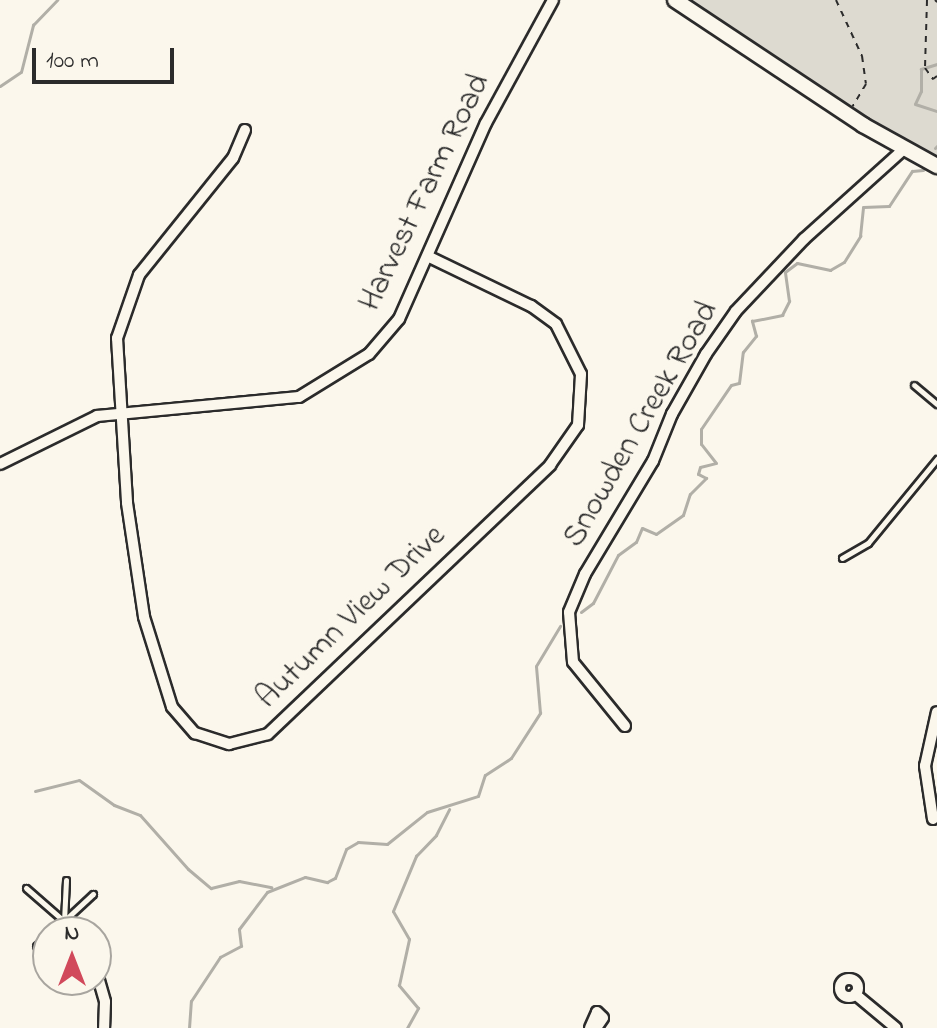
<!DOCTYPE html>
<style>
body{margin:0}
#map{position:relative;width:937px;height:1028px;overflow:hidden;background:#fbf7ec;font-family:"Indie Flower",sans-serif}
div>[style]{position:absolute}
.green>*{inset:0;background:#dddad0}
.stream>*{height:3px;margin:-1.5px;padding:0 1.5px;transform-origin:1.5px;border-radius:1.5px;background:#b1afa7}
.path>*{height:2px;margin-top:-1px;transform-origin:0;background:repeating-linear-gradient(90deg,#2b2b2b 0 6px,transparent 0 12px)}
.roads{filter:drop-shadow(2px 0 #2b2b2b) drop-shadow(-2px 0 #2b2b2b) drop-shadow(0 2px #2b2b2b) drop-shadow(0 -2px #2b2b2b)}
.lane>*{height:5px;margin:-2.5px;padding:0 2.5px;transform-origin:2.5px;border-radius:2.5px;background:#fbf7ec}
.street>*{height:10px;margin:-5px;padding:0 5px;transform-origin:5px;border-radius:5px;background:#fbf7ec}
.street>.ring{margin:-5px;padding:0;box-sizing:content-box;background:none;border:10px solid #fbf7ec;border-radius:50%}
.secondary>*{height:14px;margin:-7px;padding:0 7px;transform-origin:7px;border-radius:7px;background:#fbf7ec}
span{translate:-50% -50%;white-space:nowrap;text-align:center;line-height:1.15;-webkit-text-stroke:8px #fbf7ec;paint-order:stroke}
.street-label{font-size:32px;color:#2b2b2b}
.north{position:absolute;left:32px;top:916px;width:80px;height:80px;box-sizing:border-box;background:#fbf7ec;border:2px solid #a8a59f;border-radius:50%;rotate:0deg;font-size:22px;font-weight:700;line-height:32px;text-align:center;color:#2b2b2b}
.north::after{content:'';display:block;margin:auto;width:28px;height:36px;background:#d1495b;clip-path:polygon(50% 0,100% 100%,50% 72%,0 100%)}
.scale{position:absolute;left:32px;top:48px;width:142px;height:36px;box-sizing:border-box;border:4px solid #2b2b2b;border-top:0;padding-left:10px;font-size:24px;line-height:28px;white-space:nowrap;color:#2b2b2b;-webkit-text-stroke:6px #fbf7ec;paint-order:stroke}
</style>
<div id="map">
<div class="green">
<div style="clip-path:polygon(689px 0,937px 0,937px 156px,874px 123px)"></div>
</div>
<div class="stream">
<div style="left:937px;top:64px;width:17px;rotate:163deg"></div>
<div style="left:921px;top:69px;width:22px;rotate:90deg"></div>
<div style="left:921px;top:91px;width:14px;rotate:115deg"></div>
<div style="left:915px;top:104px;width:23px;rotate:18deg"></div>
<div style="left:0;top:86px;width:25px;rotate:-34deg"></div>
<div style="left:21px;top:72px;width:49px;rotate:-75.7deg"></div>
<div style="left:33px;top:25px;width:35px;rotate:-46deg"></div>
<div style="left:935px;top:148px;width:3px;rotate:-45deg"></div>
<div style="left:581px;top:612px;width:15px;rotate:-37deg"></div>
<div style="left:593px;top:603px;width:54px;rotate:-62.5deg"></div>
<div style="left:618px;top:555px;width:22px;rotate:-36deg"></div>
<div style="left:636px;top:542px;width:15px;rotate:-67deg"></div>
<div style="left:642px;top:528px;width:15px;rotate:23deg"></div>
<div style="left:656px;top:534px;width:33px;rotate:-35deg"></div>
<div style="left:683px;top:515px;width:22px;rotate:-72deg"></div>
<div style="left:690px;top:494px;width:23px;rotate:-45deg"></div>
<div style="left:706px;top:478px;width:9px;rotate:-153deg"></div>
<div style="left:698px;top:474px;width:7px;rotate:-74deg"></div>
<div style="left:700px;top:467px;width:16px;rotate:-14deg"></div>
<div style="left:716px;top:463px;width:24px;rotate:-128deg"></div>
<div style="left:701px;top:444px;width:15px;rotate:-90deg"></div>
<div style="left:701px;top:429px;width:53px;rotate:-55.7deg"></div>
<div style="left:731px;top:385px;width:8px;rotate:-14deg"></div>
<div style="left:739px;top:383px;width:31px;rotate:-83deg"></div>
<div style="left:743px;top:352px;width:21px;rotate:-51deg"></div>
<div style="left:756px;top:336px;width:16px;rotate:-105deg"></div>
<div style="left:752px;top:321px;width:31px;rotate:-11deg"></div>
<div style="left:782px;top:315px;width:16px;rotate:-63deg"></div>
<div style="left:789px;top:301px;width:29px;rotate:-98deg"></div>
<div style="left:785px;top:272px;width:15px;rotate:-37deg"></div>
<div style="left:797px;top:263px;width:34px;rotate:12deg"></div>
<div style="left:830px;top:270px;width:16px;rotate:-30deg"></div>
<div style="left:844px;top:262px;width:31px;rotate:-58deg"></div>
<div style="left:860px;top:236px;width:29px;rotate:-84deg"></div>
<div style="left:863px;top:207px;width:26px;rotate:-2deg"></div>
<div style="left:889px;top:206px;width:42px;rotate:-56.7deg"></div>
<div style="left:912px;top:171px;width:11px;rotate:-5deg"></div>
<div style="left:35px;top:791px;width:45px;rotate:-14deg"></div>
<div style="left:79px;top:780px;width:43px;rotate:35.5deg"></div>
<div style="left:114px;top:805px;width:28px;rotate:21deg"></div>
<div style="left:140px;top:815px;width:72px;rotate:48.4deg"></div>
<div style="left:188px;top:869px;width:30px;rotate:40deg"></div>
<div style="left:211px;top:888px;width:29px;rotate:-14deg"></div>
<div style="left:239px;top:881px;width:33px;rotate:11deg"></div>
<div style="left:189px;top:1028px;width:27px;rotate:-86deg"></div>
<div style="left:191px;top:1001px;width:53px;rotate:-56.6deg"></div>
<div style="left:220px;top:957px;width:24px;rotate:-28deg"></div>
<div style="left:241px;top:946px;width:17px;rotate:-97deg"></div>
<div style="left:239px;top:929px;width:46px;rotate:-52.9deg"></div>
<div style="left:267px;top:892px;width:41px;rotate:-21.5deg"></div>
<div style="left:305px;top:877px;width:23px;rotate:13deg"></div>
<div style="left:327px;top:882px;width:9px;rotate:-27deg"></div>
<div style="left:335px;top:878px;width:31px;rotate:-69deg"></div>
<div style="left:346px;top:849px;width:14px;rotate:-30deg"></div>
<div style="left:358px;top:842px;width:29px;rotate:4deg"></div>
<div style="left:387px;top:844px;width:51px;rotate:-38.7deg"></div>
<div style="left:427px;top:812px;width:53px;rotate:-17.4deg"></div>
<div style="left:478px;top:796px;width:22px;rotate:-72deg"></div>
<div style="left:485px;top:775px;width:31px;rotate:-33deg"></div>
<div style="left:511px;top:758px;width:54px;rotate:-57.2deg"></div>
<div style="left:540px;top:713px;width:47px;rotate:-94.9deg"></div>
<div style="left:536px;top:666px;width:47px;rotate:-59deg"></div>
<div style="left:407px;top:1028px;width:23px;rotate:-61deg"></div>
<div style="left:418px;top:1008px;width:30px;rotate:-130deg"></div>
<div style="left:399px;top:985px;width:47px;rotate:-77.7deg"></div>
<div style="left:409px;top:939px;width:32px;rotate:-120deg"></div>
<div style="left:393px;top:911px;width:60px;rotate:-67.3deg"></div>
<div style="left:416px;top:856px;width:29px;rotate:-46deg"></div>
<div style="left:436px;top:835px;width:29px;rotate:-63deg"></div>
</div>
<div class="path">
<div style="left:836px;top:0;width:62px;rotate:65.1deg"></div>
<div style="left:862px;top:56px;width:28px;rotate:82deg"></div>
<div style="left:866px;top:84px;width:26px;rotate:121deg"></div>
<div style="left:927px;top:0;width:68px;rotate:91.7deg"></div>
<div style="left:925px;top:68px;width:14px;rotate:54deg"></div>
<div style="left:933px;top:79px;width:5px;rotate:-37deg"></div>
<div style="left:935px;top:0;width:3px;rotate:45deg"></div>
</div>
<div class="roads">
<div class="lane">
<div style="left:914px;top:385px;width:30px;rotate:40deg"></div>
<div style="left:842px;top:558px;width:30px;rotate:-30deg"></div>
<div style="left:868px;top:543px;width:109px;rotate:-50.6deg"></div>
<div style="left:26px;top:888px;width:50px;rotate:41deg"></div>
<div style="left:64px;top:921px;width:41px;rotate:-87.2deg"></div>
<div style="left:52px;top:932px;width:56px;rotate:-42.8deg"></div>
<div style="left:36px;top:946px;width:16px;rotate:-40deg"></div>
</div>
<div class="street">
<div style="left:245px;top:130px;width:30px;rotate:113deg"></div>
<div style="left:233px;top:158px;width:150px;rotate:128.8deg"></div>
<div style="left:139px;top:275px;width:67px;rotate:109.2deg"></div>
<div style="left:117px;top:338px;width:165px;rotate:86.5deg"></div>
<div style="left:127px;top:503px;width:115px;rotate:81.5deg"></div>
<div style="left:144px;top:617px;width:94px;rotate:72.7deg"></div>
<div style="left:172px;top:707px;width:35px;rotate:49deg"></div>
<div style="left:195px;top:733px;width:36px;rotate:18deg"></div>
<div style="left:229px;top:744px;width:40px;rotate:-14.4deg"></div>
<div style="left:268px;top:734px;width:390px;rotate:-43.6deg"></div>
<div style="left:550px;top:465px;width:49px;rotate:-55deg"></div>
<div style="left:578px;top:425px;width:51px;rotate:-86.6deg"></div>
<div style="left:581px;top:374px;width:56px;rotate:-116.6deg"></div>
<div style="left:556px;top:324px;width:31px;rotate:-144deg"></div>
<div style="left:531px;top:306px;width:113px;rotate:-154.3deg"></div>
<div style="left:0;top:464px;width:108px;rotate:-26.3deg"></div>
<div style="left:97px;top:416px;width:203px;rotate:-5.4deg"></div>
<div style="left:299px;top:397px;width:82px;rotate:-31.6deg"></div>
<div style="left:369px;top:354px;width:46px;rotate:-49.4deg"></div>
<div style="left:399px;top:319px;width:214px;rotate:-66.1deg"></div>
<div style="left:486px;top:123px;width:140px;rotate:-61.4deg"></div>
<div style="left:625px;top:726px;width:82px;rotate:-129.1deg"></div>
<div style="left:573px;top:662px;width:50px;rotate:-94.6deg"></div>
<div style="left:569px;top:612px;width:41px;rotate:-67.2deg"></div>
<div style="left:585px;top:574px;width:132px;rotate:-59deg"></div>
<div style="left:653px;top:461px;width:51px;rotate:-68deg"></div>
<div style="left:672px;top:414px;width:69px;rotate:-60.5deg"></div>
<div style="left:706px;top:354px;width:52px;rotate:-55.1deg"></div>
<div style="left:736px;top:311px;width:99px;rotate:-46.6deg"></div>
<div style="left:804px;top:239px;width:136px;rotate:-42deg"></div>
<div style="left:933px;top:819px;width:54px;rotate:-98.6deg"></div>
<div style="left:925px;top:766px;width:55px;rotate:-77.5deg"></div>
<div style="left:64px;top:922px;width:13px;rotate:51deg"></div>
<div style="left:96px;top:970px;width:33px;rotate:74deg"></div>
<div style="left:105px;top:1002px;width:26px;rotate:92deg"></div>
<div class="ring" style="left:840px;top:979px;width:8px;height:8px"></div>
<div style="left:855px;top:994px;width:53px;rotate:39.7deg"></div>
<div style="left:590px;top:1028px;width:17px;rotate:-66deg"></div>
<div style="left:597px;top:1012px;width:8px;rotate:45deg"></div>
<div style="left:603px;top:1018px;width:12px;rotate:125deg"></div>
</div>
<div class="secondary">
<div style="left:675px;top:0;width:226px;rotate:33.6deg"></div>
<div style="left:863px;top:125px;width:85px;rotate:29deg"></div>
</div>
</div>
<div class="street-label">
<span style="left:426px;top:193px;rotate:-64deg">Harvest Farm Road</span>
<span style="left:642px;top:425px;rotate:-60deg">Snowden Creek Road</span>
<span style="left:352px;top:618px;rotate:-44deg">Autumn View Drive</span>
</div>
<div class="north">N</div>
<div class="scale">100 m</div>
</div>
